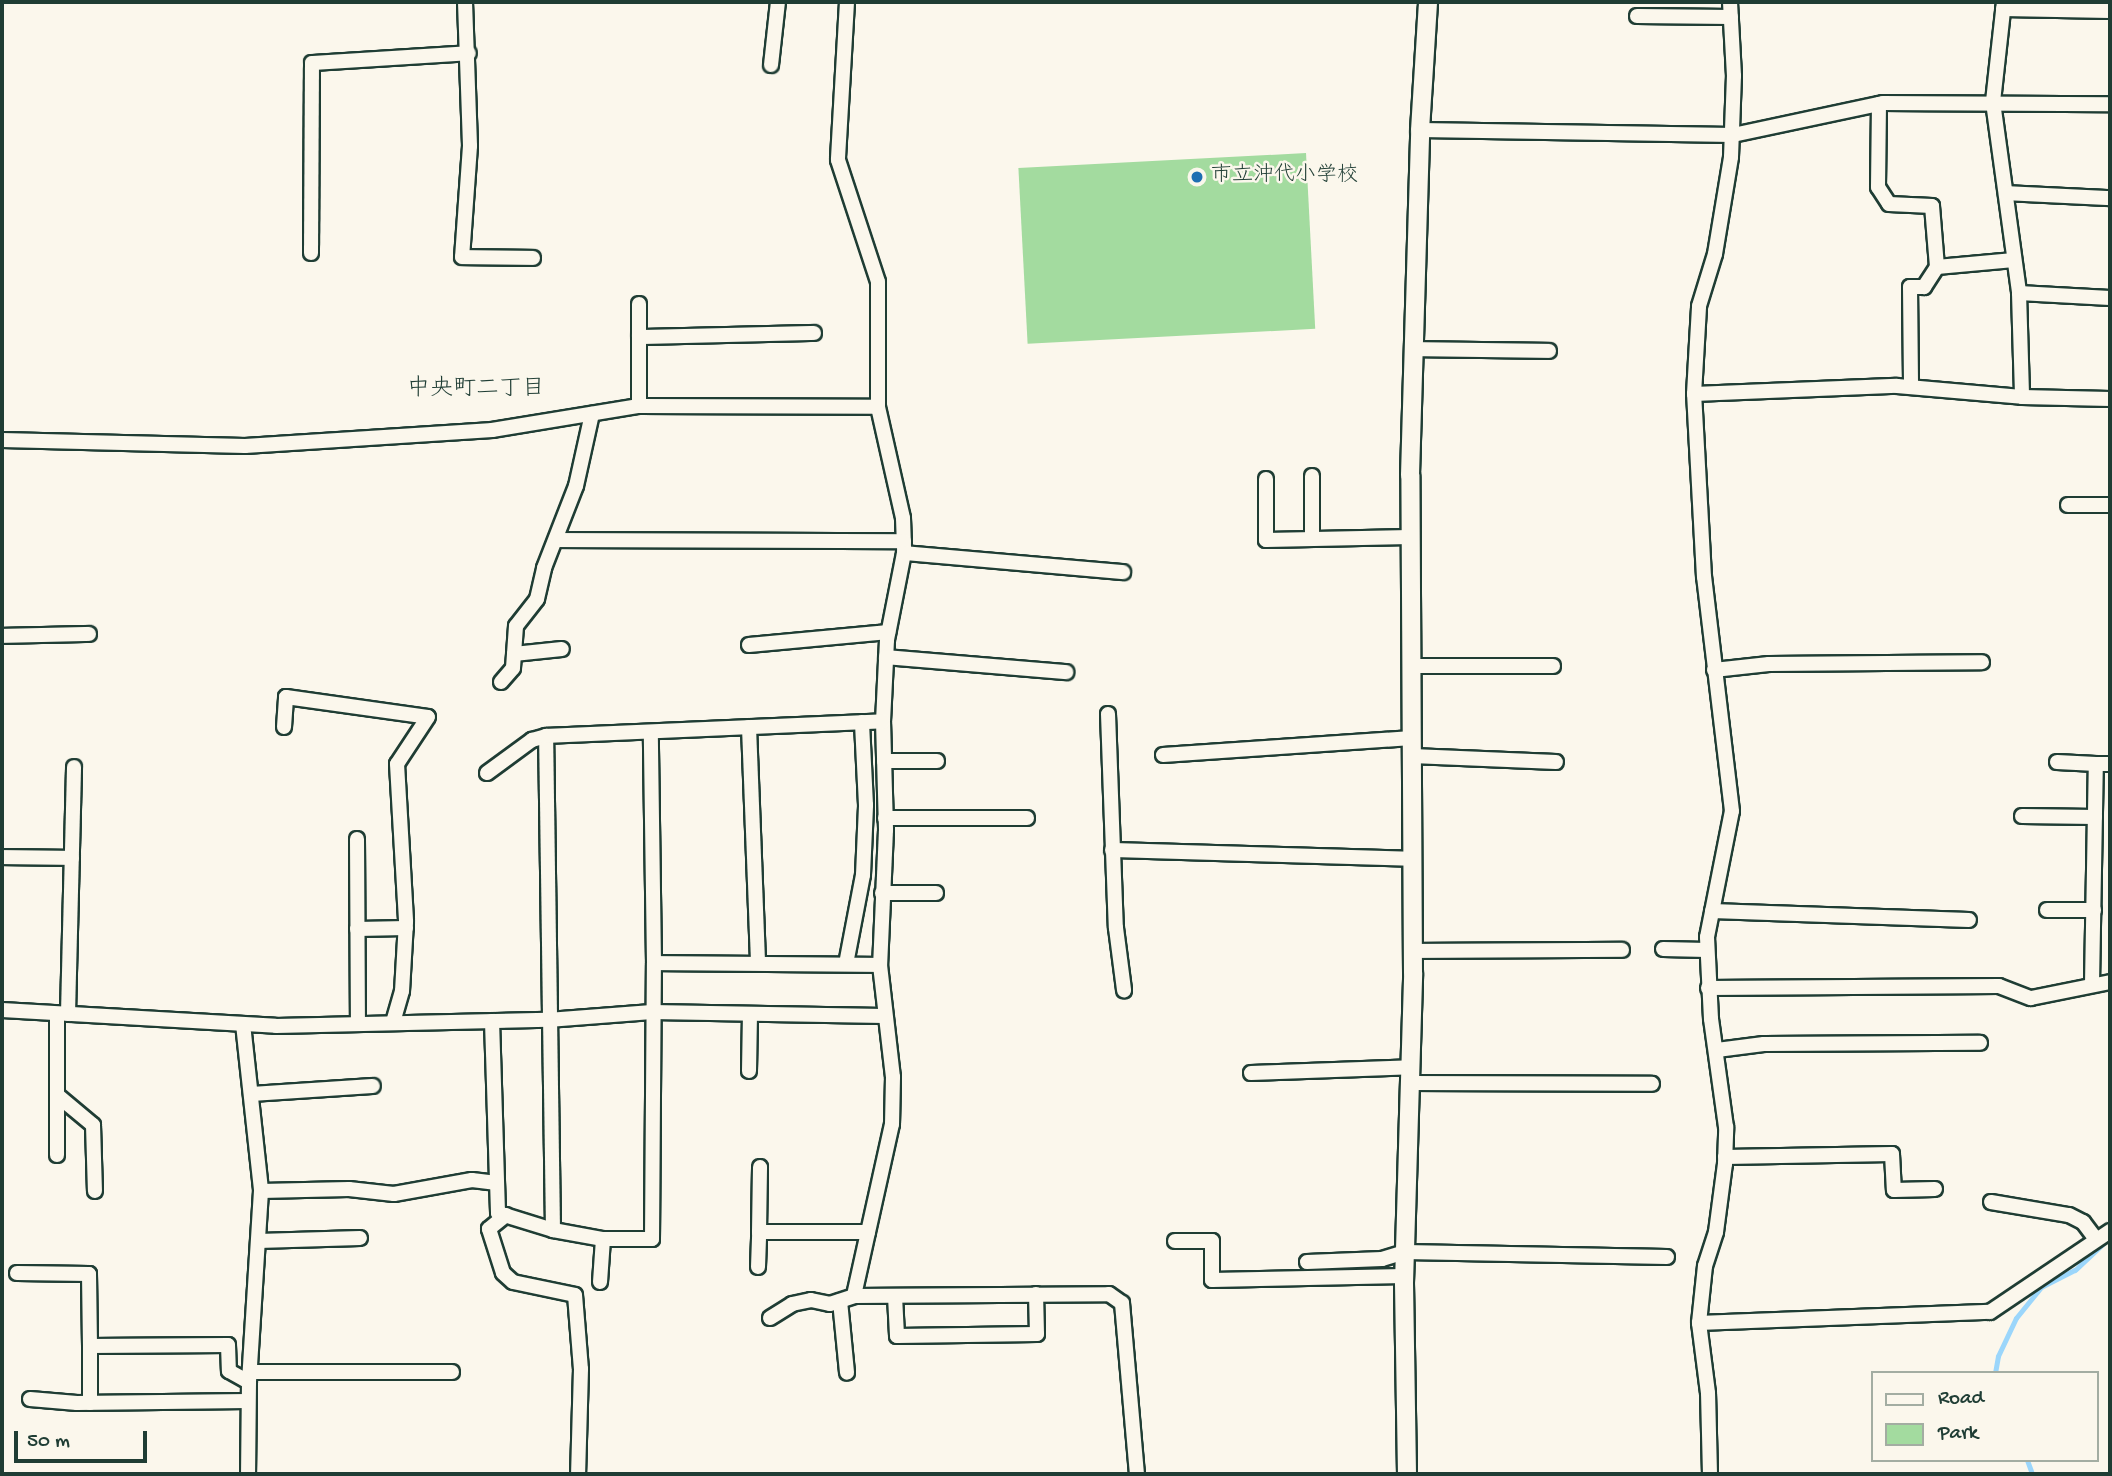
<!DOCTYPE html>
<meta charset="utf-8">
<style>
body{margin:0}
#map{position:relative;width:2112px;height:1476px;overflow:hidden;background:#fbf7ec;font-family:"Gochi Hand","Klee One",sans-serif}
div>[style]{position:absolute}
.green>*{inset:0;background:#a3db9f;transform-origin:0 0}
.stream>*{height:5px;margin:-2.5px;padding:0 2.5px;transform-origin:2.5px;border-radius:2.5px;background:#9bd6fb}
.roads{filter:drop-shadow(2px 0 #1f3d34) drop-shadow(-2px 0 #1f3d34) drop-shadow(0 2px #1f3d34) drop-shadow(0 -2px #1f3d34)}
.minor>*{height:14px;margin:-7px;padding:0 7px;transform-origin:7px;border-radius:7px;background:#fbf7ec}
.tertiary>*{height:18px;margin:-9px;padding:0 9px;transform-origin:9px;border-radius:9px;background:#fbf7ec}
.dots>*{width:19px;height:19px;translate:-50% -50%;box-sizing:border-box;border:4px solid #fbf7ec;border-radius:50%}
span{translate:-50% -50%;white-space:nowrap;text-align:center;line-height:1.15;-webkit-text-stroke:5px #fbf7ec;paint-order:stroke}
.poi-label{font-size:21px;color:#1f3d34}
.left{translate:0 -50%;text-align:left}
.neighbourhood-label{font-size:23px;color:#1f3d34}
.frame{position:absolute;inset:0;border:4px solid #1f3d34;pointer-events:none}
.legend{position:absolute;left:1871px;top:1371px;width:228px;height:91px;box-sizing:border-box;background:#fbf7ec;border:2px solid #a3ada2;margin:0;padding:9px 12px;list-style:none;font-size:21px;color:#1f3d34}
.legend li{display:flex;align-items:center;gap:14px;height:35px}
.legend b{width:35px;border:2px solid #a3ada2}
.scale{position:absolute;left:14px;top:1431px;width:133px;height:32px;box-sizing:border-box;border:4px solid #1f3d34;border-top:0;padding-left:9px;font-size:21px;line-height:24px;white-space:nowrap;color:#1f3d34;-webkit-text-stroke:5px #fbf7ec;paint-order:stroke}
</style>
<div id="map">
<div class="green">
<div style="left:1306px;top:153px;width:176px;height:288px;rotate:87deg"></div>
</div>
<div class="stream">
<div style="left:1995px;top:1373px;width:17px;rotate:-80deg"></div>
<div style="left:1998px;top:1356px;width:42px;rotate:-64.7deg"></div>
<div style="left:2016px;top:1318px;width:40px;rotate:-51deg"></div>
<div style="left:2041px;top:1287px;width:38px;rotate:-27deg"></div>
<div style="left:2075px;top:1270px;width:45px;rotate:-43.2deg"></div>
<div style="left:2027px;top:1460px;width:15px;rotate:70deg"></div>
</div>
<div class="roads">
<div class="minor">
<div style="left:465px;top:2px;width:144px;rotate:88deg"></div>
<div style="left:470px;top:146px;width:111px;rotate:94.1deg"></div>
<div style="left:462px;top:257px;width:71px;rotate:0.8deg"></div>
<div style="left:847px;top:2px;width:158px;rotate:93.3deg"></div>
<div style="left:838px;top:160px;width:128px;rotate:71.8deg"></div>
<div style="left:878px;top:282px;width:125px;rotate:90deg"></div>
<div style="left:878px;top:407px;width:114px;rotate:77.3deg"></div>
<div style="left:903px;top:518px;width:35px;rotate:88deg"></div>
<div style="left:904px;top:553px;width:89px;rotate:101.1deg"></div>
<div style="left:887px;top:640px;width:81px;rotate:92.8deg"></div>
<div style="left:883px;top:721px;width:109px;rotate:88.4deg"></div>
<div style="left:886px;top:830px;width:135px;rotate:92.5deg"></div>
<div style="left:880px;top:965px;width:113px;rotate:83.4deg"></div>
<div style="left:893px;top:1077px;width:47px;rotate:91.2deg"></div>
<div style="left:892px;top:1124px;width:176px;rotate:102.5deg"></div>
<div style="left:2004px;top:2px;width:101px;rotate:96.3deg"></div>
<div style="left:1993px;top:102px;width:193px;rotate:82.2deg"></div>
<div style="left:2019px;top:293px;width:104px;rotate:88.3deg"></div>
<div style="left:2003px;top:9px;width:107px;rotate:1.1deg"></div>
<div style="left:1637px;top:16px;width:94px;rotate:0.6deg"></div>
<div style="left:771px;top:65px;width:63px;rotate:-83.7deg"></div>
<div style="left:1879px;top:104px;width:83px;rotate:90.7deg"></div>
<div style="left:1878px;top:187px;width:20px;rotate:57deg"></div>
<div style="left:1889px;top:204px;width:43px;rotate:2.7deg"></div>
<div style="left:1932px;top:206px;width:61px;rotate:85.3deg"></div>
<div style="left:1937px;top:267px;width:24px;rotate:123deg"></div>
<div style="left:1924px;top:287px;width:14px;rotate:180deg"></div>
<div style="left:1910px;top:287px;width:100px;rotate:89.4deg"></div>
<div style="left:1420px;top:130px;width:313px;rotate:0.9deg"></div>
<div style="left:1733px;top:135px;width:153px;rotate:-12deg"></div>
<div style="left:1883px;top:103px;width:227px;rotate:0.3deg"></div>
<div style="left:2006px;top:193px;width:104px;rotate:2.8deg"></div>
<div style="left:311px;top:253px;width:190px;rotate:-89.7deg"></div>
<div style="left:312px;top:63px;width:157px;rotate:-3.6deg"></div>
<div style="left:1937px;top:267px;width:77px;rotate:-5.2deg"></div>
<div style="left:2019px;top:293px;width:91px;rotate:3.1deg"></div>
<div style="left:639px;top:337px;width:175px;rotate:-1.3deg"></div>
<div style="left:1414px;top:349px;width:135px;rotate:0.8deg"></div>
<div style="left:1694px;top:394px;width:203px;rotate:-2.3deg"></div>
<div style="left:1897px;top:386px;width:125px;rotate:5deg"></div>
<div style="left:2022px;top:397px;width:88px;rotate:1.3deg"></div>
<div style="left:639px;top:406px;width:102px;rotate:-90deg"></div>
<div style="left:2px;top:440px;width:243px;rotate:1.4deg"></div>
<div style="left:245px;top:446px;width:248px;rotate:-3.7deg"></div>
<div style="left:492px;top:430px;width:149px;rotate:-9.3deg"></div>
<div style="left:639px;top:406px;width:239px;rotate:0.2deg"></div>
<div style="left:1312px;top:476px;width:63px;rotate:90deg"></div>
<div style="left:1266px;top:479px;width:61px;rotate:90deg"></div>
<div style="left:1266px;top:540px;width:144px;rotate:-1.2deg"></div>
<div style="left:2068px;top:505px;width:42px"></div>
<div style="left:556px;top:540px;width:348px;rotate:0.2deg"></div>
<div style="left:904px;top:553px;width:220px;rotate:5deg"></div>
<div style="left:2px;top:636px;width:87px;rotate:-1.3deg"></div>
<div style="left:749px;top:645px;width:140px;rotate:-5.3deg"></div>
<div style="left:514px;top:654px;width:48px;rotate:-5.9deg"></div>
<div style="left:886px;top:657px;width:181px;rotate:4.8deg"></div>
<div style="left:1411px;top:666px;width:142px"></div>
<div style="left:1714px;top:670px;width:55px;rotate:-6.2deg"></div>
<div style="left:1769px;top:664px;width:213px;rotate:-0.5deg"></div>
<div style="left:501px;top:682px;width:18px;rotate:-49deg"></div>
<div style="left:513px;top:668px;width:42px;rotate:-85.9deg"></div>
<div style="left:516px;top:626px;width:34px;rotate:-52deg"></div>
<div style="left:537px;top:599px;width:32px;rotate:-77deg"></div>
<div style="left:544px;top:568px;width:88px;rotate:-68.7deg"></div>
<div style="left:576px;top:486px;width:74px;rotate:-77.5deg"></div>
<div style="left:1108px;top:714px;width:214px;rotate:87.9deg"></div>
<div style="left:1116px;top:928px;width:63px;rotate:82.6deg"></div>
<div style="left:284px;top:727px;width:30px;rotate:-86deg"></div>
<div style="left:286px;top:697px;width:143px;rotate:8deg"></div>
<div style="left:428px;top:717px;width:56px;rotate:123.4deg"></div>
<div style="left:397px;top:764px;width:158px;rotate:86.7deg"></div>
<div style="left:406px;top:922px;width:69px;rotate:93.3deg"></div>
<div style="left:402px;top:991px;width:32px;rotate:106deg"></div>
<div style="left:749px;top:727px;width:235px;rotate:87.8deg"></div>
<div style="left:1163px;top:755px;width:249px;rotate:-3.9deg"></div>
<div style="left:1412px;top:756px;width:144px;rotate:2.4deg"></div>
<div style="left:884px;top:761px;width:53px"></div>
<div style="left:2057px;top:762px;width:39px;rotate:3deg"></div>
<div style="left:487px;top:773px;width:56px;rotate:-36.3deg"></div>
<div style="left:532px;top:740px;width:15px;rotate:-16deg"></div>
<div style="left:2022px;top:816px;width:73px;rotate:0.8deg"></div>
<div style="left:885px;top:818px;width:142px"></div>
<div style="left:357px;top:839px;width:184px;rotate:89.7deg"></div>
<div style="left:1112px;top:850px;width:300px;rotate:1.7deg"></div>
<div style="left:2px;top:857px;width:70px;rotate:0.8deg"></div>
<div style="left:882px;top:893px;width:54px"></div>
<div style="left:2047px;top:910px;width:47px"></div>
<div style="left:1712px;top:911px;width:257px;rotate:2deg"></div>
<div style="left:357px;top:929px;width:49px;rotate:-1.2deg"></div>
<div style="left:1663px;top:949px;width:44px;rotate:1.3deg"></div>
<div style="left:1413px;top:951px;width:209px;rotate:-0.3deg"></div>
<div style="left:654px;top:963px;width:226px;rotate:0.5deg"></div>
<div style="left:846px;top:964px;width:91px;rotate:-79.2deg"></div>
<div style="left:863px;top:875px;width:70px;rotate:-87.5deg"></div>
<div style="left:866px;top:805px;width:83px;rotate:-92.8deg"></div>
<div style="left:2092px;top:984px;width:220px;rotate:-89deg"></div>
<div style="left:2096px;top:764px;width:14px"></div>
<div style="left:1708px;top:988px;width:291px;rotate:-0.4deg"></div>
<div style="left:1999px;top:986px;width:34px;rotate:21deg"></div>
<div style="left:2031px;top:998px;width:81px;rotate:-11.4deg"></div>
<div style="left:2px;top:1010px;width:274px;rotate:3.3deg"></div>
<div style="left:276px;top:1026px;width:272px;rotate:-1.3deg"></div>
<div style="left:548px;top:1020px;width:104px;rotate:-4.4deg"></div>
<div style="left:652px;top:1012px;width:232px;rotate:1deg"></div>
<div style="left:68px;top:1014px;width:247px;rotate:-88.6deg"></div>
<div style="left:492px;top:1021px;width:192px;rotate:88.2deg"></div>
<div style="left:498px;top:1213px;width:58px;rotate:17.2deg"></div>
<div style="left:553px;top:1230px;width:51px;rotate:10.2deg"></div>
<div style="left:603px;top:1239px;width:49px"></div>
<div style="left:652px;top:1239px;width:276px;rotate:-89.6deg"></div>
<div style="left:654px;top:963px;width:229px;rotate:-90.8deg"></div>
<div style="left:243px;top:1024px;width:168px;rotate:83.8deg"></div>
<div style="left:261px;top:1191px;width:191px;rotate:93.6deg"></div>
<div style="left:249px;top:1382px;width:92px;rotate:90.6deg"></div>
<div style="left:1717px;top:1050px;width:47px;rotate:-7.3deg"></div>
<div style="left:1764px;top:1044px;width:216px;rotate:-0.3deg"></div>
<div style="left:749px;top:1071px;width:57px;rotate:-89deg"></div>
<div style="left:1251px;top:1073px;width:160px;rotate:-2.1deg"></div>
<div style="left:1410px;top:1083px;width:242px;rotate:0.2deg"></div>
<div style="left:251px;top:1094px;width:122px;rotate:-3.8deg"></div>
<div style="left:57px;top:1095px;width:47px;rotate:39.8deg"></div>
<div style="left:93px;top:1125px;width:66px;rotate:88.3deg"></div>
<div style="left:57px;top:1155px;width:141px;rotate:-90deg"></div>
<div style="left:1725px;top:1157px;width:167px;rotate:-1deg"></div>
<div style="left:1892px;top:1154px;width:36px;rotate:87deg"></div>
<div style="left:1894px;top:1190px;width:41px;rotate:-1.4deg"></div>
<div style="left:261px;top:1191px;width:88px;rotate:-1.3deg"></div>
<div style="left:349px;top:1189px;width:45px;rotate:6.3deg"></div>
<div style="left:394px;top:1194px;width:79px;rotate:-10.2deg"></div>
<div style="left:472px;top:1180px;width:25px;rotate:7deg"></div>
<div style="left:1991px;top:1202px;width:79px;rotate:9.5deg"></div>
<div style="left:2069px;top:1215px;width:16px;rotate:27deg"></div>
<div style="left:2083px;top:1222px;width:21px;rotate:53deg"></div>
<div style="left:506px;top:1215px;width:22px;rotate:141deg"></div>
<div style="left:489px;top:1229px;width:46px;rotate:72.3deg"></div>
<div style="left:503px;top:1273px;width:13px;rotate:42deg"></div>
<div style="left:513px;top:1282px;width:63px;rotate:11.8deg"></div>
<div style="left:575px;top:1295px;width:74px;rotate:85.4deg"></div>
<div style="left:581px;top:1369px;width:105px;rotate:91.6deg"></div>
<div style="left:553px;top:1230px;width:494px;rotate:-90.8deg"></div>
<div style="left:546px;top:736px;width:337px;rotate:-2.5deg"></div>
<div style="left:759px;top:1232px;width:65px;rotate:-89.1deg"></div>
<div style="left:258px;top:1241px;width:102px;rotate:-1.7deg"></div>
<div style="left:1175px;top:1241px;width:37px"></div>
<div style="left:1212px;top:1241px;width:39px;rotate:90deg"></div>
<div style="left:1212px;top:1280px;width:192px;rotate:-1.2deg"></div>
<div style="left:1307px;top:1262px;width:75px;rotate:-2.3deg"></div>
<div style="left:1382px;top:1259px;width:24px;rotate:-17deg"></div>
<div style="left:1405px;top:1252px;width:262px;rotate:1.1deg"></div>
<div style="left:758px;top:1267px;width:35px;rotate:-88deg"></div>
<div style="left:759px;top:1232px;width:109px"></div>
<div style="left:17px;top:1273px;width:72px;rotate:0.8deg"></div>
<div style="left:89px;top:1274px;width:72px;rotate:89.2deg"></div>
<div style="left:600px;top:1282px;width:43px;rotate:-86deg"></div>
<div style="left:895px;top:1296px;width:40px;rotate:87.1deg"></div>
<div style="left:897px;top:1336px;width:140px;rotate:-0.8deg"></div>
<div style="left:1037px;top:1334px;width:40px;rotate:-91.4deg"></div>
<div style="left:840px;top:1301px;width:72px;rotate:84.4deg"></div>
<div style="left:770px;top:1318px;width:26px;rotate:-32deg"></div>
<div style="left:792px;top:1304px;width:19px;rotate:-12deg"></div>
<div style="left:811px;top:1300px;width:19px;rotate:12deg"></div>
<div style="left:830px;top:1304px;width:25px;rotate:-18deg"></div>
<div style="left:854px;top:1296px;width:255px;rotate:-0.4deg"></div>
<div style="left:1109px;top:1294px;width:16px;rotate:35deg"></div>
<div style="left:1122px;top:1303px;width:172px;rotate:85deg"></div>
<div style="left:1699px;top:1323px;width:291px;rotate:-2.2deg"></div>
<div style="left:1990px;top:1312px;width:145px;rotate:-34deg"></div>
<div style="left:250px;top:1372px;width:202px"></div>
<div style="left:30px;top:1399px;width:47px;rotate:4.9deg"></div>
<div style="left:77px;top:1403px;width:171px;rotate:-0.7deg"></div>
<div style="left:90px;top:1403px;width:57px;rotate:-90deg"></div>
<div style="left:90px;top:1346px;width:138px;rotate:-0.4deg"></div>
<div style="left:228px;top:1345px;width:26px;rotate:88deg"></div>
<div style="left:229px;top:1371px;width:23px;rotate:29deg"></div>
<div style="left:1710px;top:1474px;width:81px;rotate:-91.4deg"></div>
<div style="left:1708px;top:1393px;width:71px;rotate:-97.3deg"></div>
<div style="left:1699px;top:1323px;width:57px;rotate:-84deg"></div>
<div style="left:1705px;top:1266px;width:36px;rotate:-72deg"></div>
<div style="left:1716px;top:1232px;width:69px;rotate:-82.5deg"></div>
<div style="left:1725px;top:1164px;width:37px;rotate:-88deg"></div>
<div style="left:1726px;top:1127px;width:109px;rotate:-97.9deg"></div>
<div style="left:1711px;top:1019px;width:82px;rotate:-92.8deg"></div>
<div style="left:1707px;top:937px;width:128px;rotate:-78.8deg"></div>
<div style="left:1732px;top:811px;width:236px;rotate:-96.8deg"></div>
<div style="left:1704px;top:577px;width:183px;rotate:-93.1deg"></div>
<div style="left:1694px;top:394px;width:88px;rotate:-86.7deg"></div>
<div style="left:1699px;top:306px;width:54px;rotate:-72.9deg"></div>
<div style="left:1715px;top:254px;width:98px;rotate:-80.6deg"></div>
<div style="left:1731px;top:157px;width:81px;rotate:-87.9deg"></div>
<div style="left:1734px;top:76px;width:74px;rotate:-93.1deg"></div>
</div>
<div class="tertiary">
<div style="left:1407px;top:1474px;width:191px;rotate:-90.9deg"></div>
<div style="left:1404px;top:1283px;width:310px;rotate:-88.3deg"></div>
<div style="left:1413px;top:973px;width:498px;rotate:-90.3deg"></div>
<div style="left:1410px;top:475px;width:345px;rotate:-88.3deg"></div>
<div style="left:1420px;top:130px;width:128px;rotate:-86.4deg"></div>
</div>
</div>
<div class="dots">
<div style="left:1197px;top:177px;background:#1f6fb2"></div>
</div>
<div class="poi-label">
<span class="left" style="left:1211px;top:177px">市立沖代小学校</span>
</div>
<div class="neighbourhood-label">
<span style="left:476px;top:390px">中央町二丁目</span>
</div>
<div class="frame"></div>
<ul class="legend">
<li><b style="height:9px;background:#fbf7ec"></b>Road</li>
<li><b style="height:19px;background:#a3db9f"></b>Park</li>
</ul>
<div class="scale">50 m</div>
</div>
